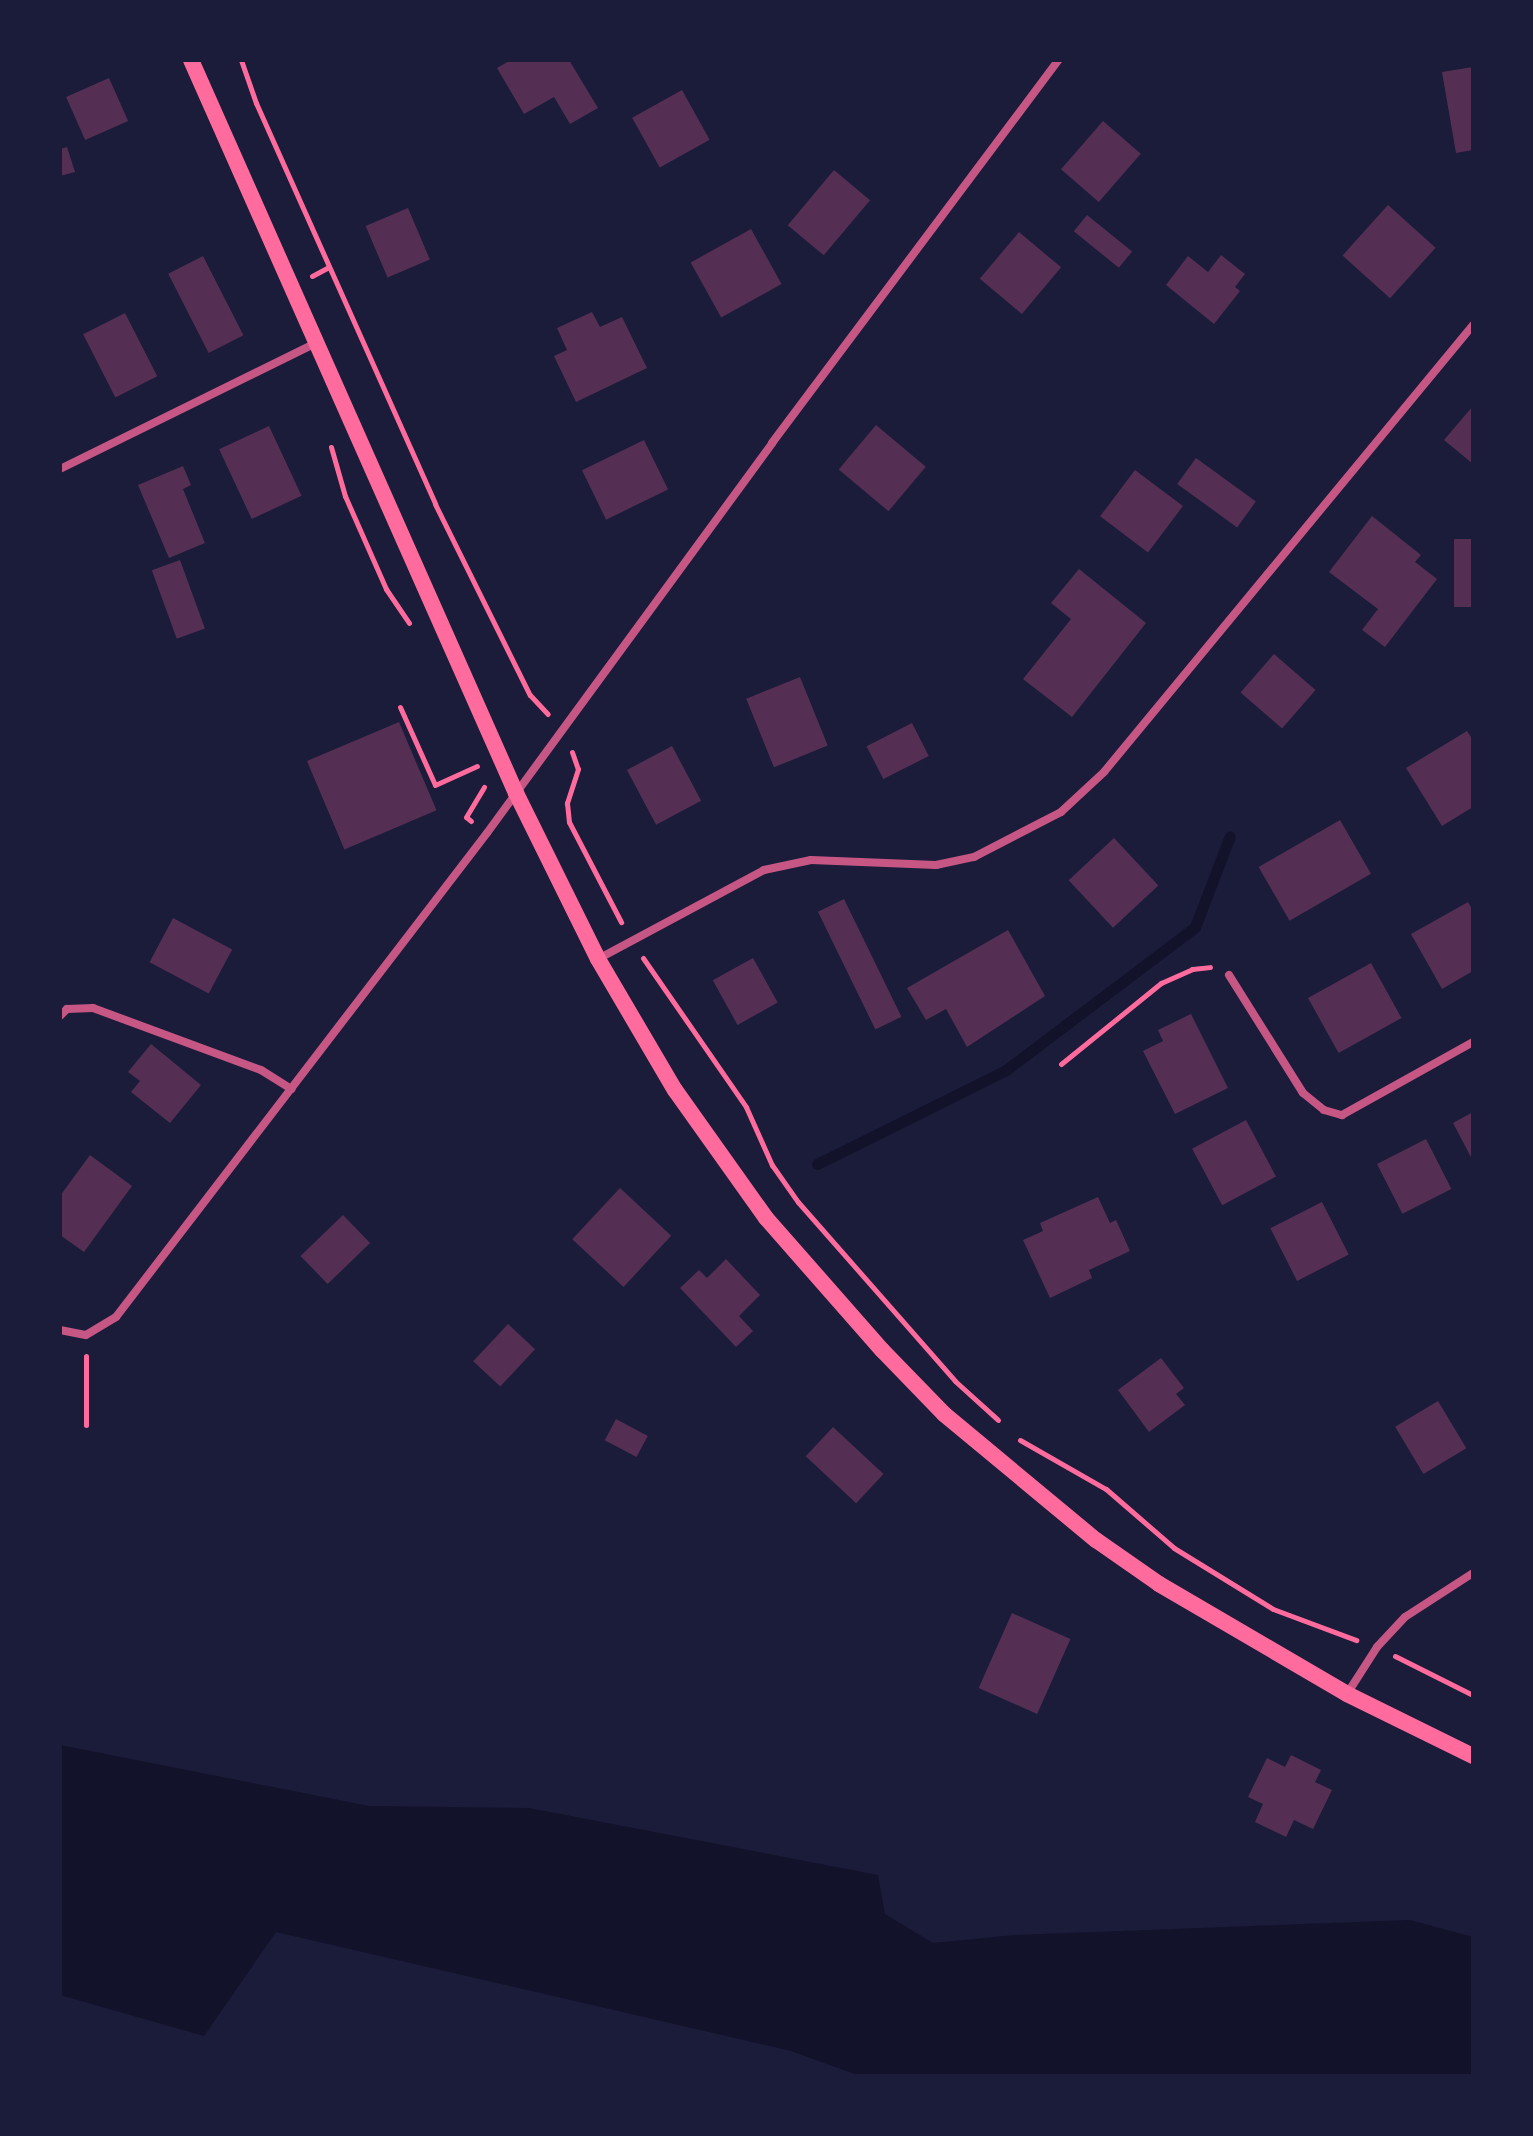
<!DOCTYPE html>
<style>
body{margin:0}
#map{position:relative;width:1533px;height:2136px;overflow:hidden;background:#1b1b3a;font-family:Lato,sans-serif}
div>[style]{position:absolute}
.water>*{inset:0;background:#12122b}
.stream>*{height:11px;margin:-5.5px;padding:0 5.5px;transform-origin:5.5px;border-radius:5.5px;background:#12122b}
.building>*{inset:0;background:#542f53;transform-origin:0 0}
.path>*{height:5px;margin:-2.5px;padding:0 2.5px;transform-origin:2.5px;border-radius:2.5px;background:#ff6b9d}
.minor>*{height:8px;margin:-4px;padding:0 4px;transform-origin:4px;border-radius:4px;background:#c65784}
.secondary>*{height:16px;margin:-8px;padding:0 8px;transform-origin:8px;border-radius:8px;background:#ff6b9d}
span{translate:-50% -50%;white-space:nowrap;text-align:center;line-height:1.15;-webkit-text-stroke:8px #1b1b3a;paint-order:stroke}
.frame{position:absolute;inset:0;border:62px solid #1b1b3a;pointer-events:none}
</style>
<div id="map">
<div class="water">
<div style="clip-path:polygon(60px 1745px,369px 1806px,529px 1808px,878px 1875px,885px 1914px,933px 1943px,1015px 1935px,1410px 1920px,1473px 1937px,1473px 2076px,860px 2076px,791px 2051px,276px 1932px,204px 2036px,60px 1995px)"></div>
</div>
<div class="stream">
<div style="left:817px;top:1164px;width:211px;rotate:-26.4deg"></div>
<div style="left:1006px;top:1070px;width:237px;rotate:-37.1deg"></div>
<div style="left:1195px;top:927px;width:97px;rotate:-69deg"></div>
</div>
<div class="building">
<div style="clip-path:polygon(511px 60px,569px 60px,598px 108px,570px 124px,554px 97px,524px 114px,497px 68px)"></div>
<div style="clip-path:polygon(1473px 67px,1473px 150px,1456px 153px,1442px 72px)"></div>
<div style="left:109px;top:78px;width:47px;height:47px;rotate:66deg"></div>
<div style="left:682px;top:90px;width:57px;height:57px;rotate:61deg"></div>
<div style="left:1103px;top:121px;width:50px;height:64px;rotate:41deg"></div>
<div style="clip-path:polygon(67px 147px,75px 172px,60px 176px,60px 149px)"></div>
<div style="left:834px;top:170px;width:47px;height:72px;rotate:40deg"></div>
<div style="left:1388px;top:205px;width:64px;height:68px;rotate:42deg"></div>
<div style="left:408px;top:208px;width:56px;height:46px;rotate:67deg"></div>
<div style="left:1087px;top:215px;width:58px;height:21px;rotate:39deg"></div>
<div style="left:751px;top:229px;width:63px;height:69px;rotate:61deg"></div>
<div style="left:1019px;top:232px;width:55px;height:61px;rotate:40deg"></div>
<div style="clip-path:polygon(1221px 255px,1245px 274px,1235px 287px,1240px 291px,1214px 324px,1166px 285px,1188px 256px,1208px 272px)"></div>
<div style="left:203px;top:256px;width:89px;height:39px;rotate:63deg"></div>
<div style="clip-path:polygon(592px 312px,600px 327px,622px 317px,647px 368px,576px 402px,554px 356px,567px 350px,557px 328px)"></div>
<div style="left:125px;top:313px;width:71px;height:47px;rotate:63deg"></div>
<div style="clip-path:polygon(1473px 406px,1473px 464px,1444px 440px)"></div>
<div style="left:876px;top:425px;width:65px;height:58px;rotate:40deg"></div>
<div style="left:269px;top:426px;width:77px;height:55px;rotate:65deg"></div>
<div style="left:644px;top:440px;width:55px;height:69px;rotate:64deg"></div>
<div style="left:1196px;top:458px;width:74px;height:32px;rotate:36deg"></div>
<div style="clip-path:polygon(183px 466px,191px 485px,183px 489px,205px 543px,169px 558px,138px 485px)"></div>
<div style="left:1135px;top:470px;width:60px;height:58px;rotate:37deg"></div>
<div style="clip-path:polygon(1372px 516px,1421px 555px,1415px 562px,1437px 579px,1385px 647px,1362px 630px,1378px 609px,1329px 572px)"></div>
<div style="left:1454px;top:539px;width:19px;height:68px"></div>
<div style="left:180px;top:560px;width:73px;height:30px;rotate:70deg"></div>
<div style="clip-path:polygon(1079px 569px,1146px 623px,1072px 717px,1023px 679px,1071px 619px,1051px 603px)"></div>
<div style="left:1274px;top:654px;width:55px;height:51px;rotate:41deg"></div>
<div style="left:800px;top:677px;width:74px;height:58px;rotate:68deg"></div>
<div style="left:399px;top:722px;width:96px;height:100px;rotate:67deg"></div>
<div style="left:912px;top:723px;width:37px;height:51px;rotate:63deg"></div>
<div style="clip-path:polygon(1467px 731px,1473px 740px,1473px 807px,1442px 826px,1406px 768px)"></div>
<div style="left:672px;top:746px;width:62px;height:51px;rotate:62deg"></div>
<div style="left:1340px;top:820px;width:62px;height:94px;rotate:60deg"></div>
<div style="left:1114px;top:838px;width:65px;height:62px;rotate:47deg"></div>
<div style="left:844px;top:899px;width:131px;height:29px;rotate:64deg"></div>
<div style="clip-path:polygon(1468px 902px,1473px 911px,1473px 971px,1442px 989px,1411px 934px)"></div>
<div style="left:173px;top:918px;width:67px;height:50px;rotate:28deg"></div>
<div style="clip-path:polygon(1008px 930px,1045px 996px,967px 1047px,946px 1009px,926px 1020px,907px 988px)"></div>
<div style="left:753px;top:958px;width:51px;height:46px;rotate:61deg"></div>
<div style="left:1371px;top:963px;width:63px;height:72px;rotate:61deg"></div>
<div style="clip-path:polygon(1191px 1014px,1228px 1088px,1175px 1114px,1143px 1051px,1163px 1041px,1158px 1030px)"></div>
<div style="clip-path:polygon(151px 1044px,201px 1085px,170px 1123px,131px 1092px,140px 1081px,128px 1072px)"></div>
<div style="clip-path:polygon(1473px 1112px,1473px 1161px,1453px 1123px)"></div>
<div style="left:1246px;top:1120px;width:64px;height:61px;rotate:62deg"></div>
<div style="left:1426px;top:1139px;width:56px;height:55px;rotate:63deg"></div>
<div style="clip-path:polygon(90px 1155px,132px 1186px,84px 1252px,60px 1235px,60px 1196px)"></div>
<div style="left:620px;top:1188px;width:70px;height:70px;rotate:43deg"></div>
<div style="clip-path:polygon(1098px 1197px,1110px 1223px,1116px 1220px,1130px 1251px,1089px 1270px,1092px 1278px,1050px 1298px,1023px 1240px,1043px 1231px,1040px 1223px)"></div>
<div style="left:1322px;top:1202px;width:59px;height:58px;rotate:63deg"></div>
<div style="left:343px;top:1215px;width:39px;height:59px;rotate:46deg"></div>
<div style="clip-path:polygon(726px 1259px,760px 1295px,739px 1316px,753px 1331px,736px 1347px,680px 1288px,699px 1270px,707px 1278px)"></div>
<div style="left:508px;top:1324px;width:37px;height:51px;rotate:43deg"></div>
<div style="clip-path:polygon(1161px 1358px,1184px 1388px,1176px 1394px,1185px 1405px,1149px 1432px,1118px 1390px)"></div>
<div style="left:1438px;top:1401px;width:55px;height:50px;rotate:59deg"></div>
<div style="left:616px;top:1419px;width:36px;height:24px;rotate:28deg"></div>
<div style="left:833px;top:1427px;width:69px;height:40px;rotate:43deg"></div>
<div style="left:1012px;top:1613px;width:64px;height:82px;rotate:24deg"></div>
<div style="clip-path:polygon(1291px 1755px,1321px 1770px,1315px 1782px,1332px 1790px,1313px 1829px,1294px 1820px,1286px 1837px,1255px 1822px,1263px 1804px,1248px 1797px,1267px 1758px,1285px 1767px)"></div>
</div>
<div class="path">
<div style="left:241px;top:60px;width:46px;rotate:70.8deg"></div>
<div style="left:256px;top:103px;width:439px;rotate:65.9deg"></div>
<div style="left:435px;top:504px;width:213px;rotate:63.6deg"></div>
<div style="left:530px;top:695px;width:26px;rotate:47deg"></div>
<div style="left:312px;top:276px;width:19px;rotate:-28deg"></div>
<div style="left:331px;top:447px;width:51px;rotate:74.1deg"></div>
<div style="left:345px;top:496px;width:102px;rotate:66.2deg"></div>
<div style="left:386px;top:589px;width:41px;rotate:55.9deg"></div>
<div style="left:400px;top:707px;width:85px;rotate:65.8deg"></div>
<div style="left:435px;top:785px;width:46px;rotate:-24.3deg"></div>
<div style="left:572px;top:752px;width:18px;rotate:71deg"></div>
<div style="left:578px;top:769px;width:36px;rotate:108deg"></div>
<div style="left:567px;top:803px;width:19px;rotate:84deg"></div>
<div style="left:569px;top:822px;width:113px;rotate:62.5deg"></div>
<div style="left:471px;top:821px;width:6px;rotate:-141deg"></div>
<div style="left:466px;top:817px;width:35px;rotate:-59deg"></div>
<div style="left:643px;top:958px;width:181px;rotate:55.3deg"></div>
<div style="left:746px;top:1107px;width:64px;rotate:65.9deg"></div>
<div style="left:772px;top:1165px;width:45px;rotate:54.9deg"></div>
<div style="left:798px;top:1202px;width:238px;rotate:48.7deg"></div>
<div style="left:955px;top:1381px;width:58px;rotate:42.2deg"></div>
<div style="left:1061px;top:1064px;width:129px;rotate:-39deg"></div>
<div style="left:1161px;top:983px;width:34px;rotate:-24deg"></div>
<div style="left:1192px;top:969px;width:18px;rotate:-6deg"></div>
<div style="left:86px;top:1356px;width:69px;rotate:90deg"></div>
<div style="left:1020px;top:1440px;width:99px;rotate:29.7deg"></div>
<div style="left:1106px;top:1489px;width:90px;rotate:40.9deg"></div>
<div style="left:1174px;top:1548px;width:116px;rotate:31.6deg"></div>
<div style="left:1273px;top:1609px;width:89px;rotate:20.5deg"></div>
<div style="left:1395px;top:1656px;width:87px;rotate:26.6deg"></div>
</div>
<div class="minor">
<div style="left:60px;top:469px;width:285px;rotate:-26.2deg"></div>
<div style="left:598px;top:959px;width:188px;rotate:-28.2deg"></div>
<div style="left:764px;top:870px;width:48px;rotate:-12deg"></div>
<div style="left:811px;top:860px;width:125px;rotate:2.3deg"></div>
<div style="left:936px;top:865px;width:39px;rotate:-12deg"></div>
<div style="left:974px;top:857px;width:98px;rotate:-27.3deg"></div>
<div style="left:1061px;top:812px;width:59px;rotate:-42.9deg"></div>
<div style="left:1104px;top:772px;width:580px;rotate:-50.46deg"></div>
<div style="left:1229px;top:975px;width:139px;rotate:57.9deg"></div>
<div style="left:1303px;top:1093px;width:27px;rotate:39deg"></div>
<div style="left:1324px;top:1110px;width:19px;rotate:16deg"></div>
<div style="left:1342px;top:1115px;width:150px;rotate:-29.1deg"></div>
<div style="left:60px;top:1016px;width:10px;rotate:-45deg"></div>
<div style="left:67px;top:1009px;width:26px;rotate:-2deg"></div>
<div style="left:93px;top:1008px;width:179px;rotate:20.3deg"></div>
<div style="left:261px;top:1070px;width:36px;rotate:32deg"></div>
<div style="left:60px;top:1330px;width:26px;rotate:11deg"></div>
<div style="left:86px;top:1335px;width:35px;rotate:-31deg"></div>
<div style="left:116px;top:1317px;width:610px;rotate:-52.53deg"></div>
<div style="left:487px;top:833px;width:483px;rotate:-53.8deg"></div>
<div style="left:772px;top:443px;width:479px;rotate:-53.2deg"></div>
<div style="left:1347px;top:1694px;width:56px;rotate:-57.4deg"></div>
<div style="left:1377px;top:1647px;width:41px;rotate:-47deg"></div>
<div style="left:1405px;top:1617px;width:81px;rotate:-32.9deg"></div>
</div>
<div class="secondary">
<div style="left:191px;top:60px;width:802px;rotate:66.09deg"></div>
<div style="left:516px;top:793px;width:185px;rotate:63.7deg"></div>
<div style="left:598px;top:959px;width:152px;rotate:59.6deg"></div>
<div style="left:675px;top:1090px;width:157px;rotate:54.6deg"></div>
<div style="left:766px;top:1218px;width:176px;rotate:48.7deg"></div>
<div style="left:882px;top:1350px;width:89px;rotate:45.9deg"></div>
<div style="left:944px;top:1414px;width:197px;rotate:39.7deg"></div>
<div style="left:1096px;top:1540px;width:77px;rotate:34.9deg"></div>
<div style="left:1159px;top:1584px;width:218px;rotate:30.3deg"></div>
<div style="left:1347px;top:1694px;width:140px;rotate:26.2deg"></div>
</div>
<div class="frame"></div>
</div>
